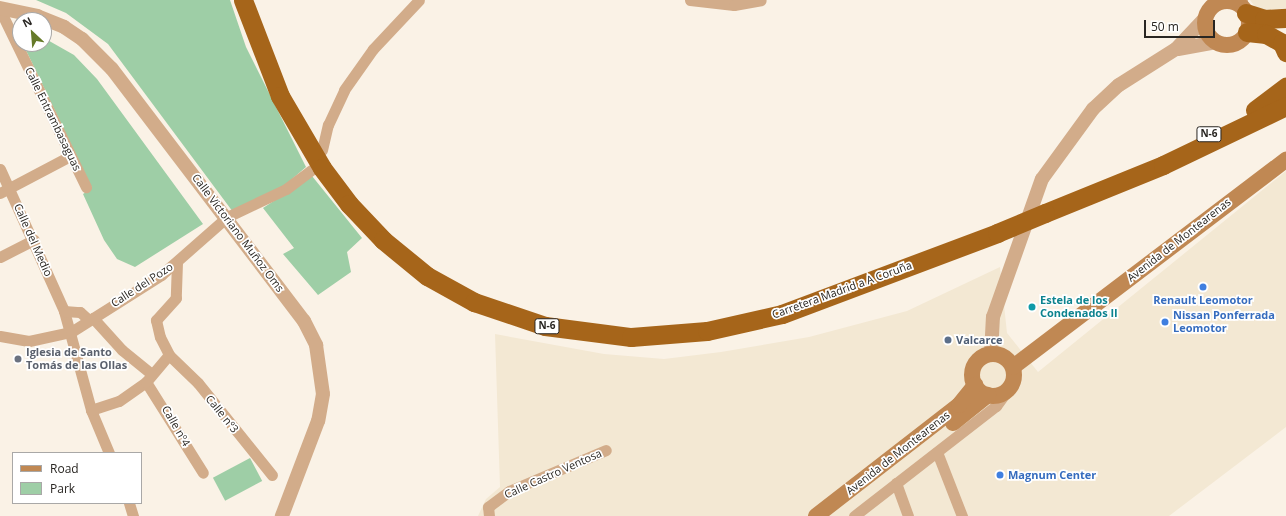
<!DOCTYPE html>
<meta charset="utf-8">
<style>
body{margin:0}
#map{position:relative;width:1286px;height:516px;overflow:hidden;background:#faf2e6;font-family:"Open Sans",sans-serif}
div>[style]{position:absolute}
.industrial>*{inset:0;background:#f3e8d3}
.green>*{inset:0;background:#9ecea6;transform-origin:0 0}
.minor>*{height:11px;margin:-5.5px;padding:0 5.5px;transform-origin:5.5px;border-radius:5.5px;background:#d2ac8a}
.tertiary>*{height:14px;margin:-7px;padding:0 7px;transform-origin:7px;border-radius:7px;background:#d2ac8a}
.secondary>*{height:16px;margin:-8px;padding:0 8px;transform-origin:8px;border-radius:8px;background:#c08853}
.secondary>.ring{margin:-8px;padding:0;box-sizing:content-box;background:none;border:16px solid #c08853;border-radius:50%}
.trunk>*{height:19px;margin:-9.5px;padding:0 9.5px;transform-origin:9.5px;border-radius:9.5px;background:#a6651a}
.trunk-bridge>*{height:19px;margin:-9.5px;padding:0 9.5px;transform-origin:9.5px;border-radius:9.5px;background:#a6651a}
.dots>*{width:11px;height:11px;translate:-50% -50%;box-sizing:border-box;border:2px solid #fff;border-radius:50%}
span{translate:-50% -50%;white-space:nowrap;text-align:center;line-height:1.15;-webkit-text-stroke:3.5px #fff;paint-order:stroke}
.shield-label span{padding:1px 3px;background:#fff;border:1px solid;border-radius:3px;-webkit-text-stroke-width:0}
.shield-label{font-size:10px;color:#292622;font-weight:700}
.street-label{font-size:11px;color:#292622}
.shop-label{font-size:11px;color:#366cbe;font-weight:700}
.left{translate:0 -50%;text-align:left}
.culture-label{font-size:11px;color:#0d838f;font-weight:700}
.service-label{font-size:11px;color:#4e5e75;font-weight:700}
.worship-label{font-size:11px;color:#5b616d;font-weight:700}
.legend{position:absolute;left:12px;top:452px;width:130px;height:52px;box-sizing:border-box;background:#fff;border:1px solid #a9a8a7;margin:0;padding:5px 7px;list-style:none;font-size:12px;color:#292622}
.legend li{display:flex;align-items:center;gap:8px;height:20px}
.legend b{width:20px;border:1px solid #a9a8a7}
.north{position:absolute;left:12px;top:12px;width:40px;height:40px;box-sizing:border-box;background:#fff;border:1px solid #a9a8a7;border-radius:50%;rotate:334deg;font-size:11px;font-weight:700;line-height:16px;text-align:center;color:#292622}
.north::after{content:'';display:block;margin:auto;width:14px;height:18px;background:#667a29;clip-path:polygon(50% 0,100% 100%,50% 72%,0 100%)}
.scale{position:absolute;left:1144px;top:20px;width:71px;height:18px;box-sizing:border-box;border:2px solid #292622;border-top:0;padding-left:5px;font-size:12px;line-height:14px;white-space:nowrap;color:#292622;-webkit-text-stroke:3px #fff;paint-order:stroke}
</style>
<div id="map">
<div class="industrial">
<div style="clip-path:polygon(1250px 0,1286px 0,1286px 8px,1259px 12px)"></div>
<div style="clip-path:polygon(1286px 171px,1286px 427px,1169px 516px,478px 516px,486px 499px,500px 487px,495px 334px,604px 354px,664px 359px,721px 352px,809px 337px,907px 311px,1000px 267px,1007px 333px,1038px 372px)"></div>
</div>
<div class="green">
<div style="clip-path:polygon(36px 0,230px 0,246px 47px,306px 167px,278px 191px,233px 212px,108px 44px,66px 13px)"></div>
<div style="clip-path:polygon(44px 38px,74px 55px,97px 79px,203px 224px,135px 267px,117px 259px,104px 240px,83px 194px,92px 188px,23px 44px,44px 44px)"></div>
<div style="clip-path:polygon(312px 176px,362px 238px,347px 252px,351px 272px,318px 295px,283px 254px,294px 248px,263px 208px)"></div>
<div style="left:250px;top:458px;width:26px;height:42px;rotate:62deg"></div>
</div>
<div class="minor">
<div style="left:690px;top:0;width:44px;rotate:6.5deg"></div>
<div style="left:734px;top:5px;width:27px;rotate:-10deg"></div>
<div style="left:1242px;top:0;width:8px;rotate:90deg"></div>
<div style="left:1219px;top:3px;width:4px;rotate:-56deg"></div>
<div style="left:0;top:10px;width:197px;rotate:64.1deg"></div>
<div style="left:322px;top:150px;width:26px;rotate:-77deg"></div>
<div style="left:328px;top:125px;width:38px;rotate:-65deg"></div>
<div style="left:344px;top:90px;width:50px;rotate:-54.7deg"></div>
<div style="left:373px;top:49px;width:67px;rotate:-46.8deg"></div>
<div style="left:0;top:169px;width:156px;rotate:65.7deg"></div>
<div style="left:64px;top:311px;width:103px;rotate:74.7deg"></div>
<div style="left:91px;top:410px;width:47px;rotate:67.3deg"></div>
<div style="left:0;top:193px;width:79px;rotate:-27.9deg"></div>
<div style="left:0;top:257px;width:38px;rotate:-27deg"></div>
<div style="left:177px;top:262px;width:36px;rotate:92deg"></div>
<div style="left:176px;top:298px;width:30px;rotate:132deg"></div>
<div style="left:156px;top:320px;width:17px;rotate:77deg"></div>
<div style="left:160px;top:337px;width:20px;rotate:63deg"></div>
<div style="left:169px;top:355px;width:40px;rotate:44deg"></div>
<div style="left:198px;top:383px;width:118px;rotate:51.2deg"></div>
<div style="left:64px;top:311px;width:16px;rotate:4deg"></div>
<div style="left:80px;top:312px;width:12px;rotate:42deg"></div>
<div style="left:93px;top:318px;width:43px;rotate:47.8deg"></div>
<div style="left:122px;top:350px;width:38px;rotate:39deg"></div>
<div style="left:0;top:336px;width:29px;rotate:10deg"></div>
<div style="left:29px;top:341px;width:43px;rotate:-12.1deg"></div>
<div style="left:71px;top:332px;width:107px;rotate:-32.3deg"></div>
<div style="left:161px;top:275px;width:88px;rotate:-41.3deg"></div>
<div style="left:227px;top:217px;width:65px;rotate:-25.4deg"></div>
<div style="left:286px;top:189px;width:31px;rotate:-37deg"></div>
<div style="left:146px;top:382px;width:107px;rotate:57.9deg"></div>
<div style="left:91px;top:410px;width:29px;rotate:-18deg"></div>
<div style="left:119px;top:401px;width:33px;rotate:-35deg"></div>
<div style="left:146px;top:382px;width:35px;rotate:-50deg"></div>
<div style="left:937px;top:452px;width:69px;rotate:68.7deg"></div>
<div style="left:896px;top:483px;width:35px;rotate:70deg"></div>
<div style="left:129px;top:503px;width:14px;rotate:73deg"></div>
<div style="left:489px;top:516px;width:9px;rotate:-96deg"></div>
<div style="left:488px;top:507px;width:26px;rotate:-37deg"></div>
<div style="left:509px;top:491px;width:105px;rotate:-22.9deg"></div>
<div style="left:854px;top:516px;width:180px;rotate:-37.8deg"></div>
<div style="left:996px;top:406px;width:17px;rotate:-54deg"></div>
</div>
<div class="tertiary">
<div style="left:0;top:8px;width:38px;rotate:12deg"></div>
<div style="left:37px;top:16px;width:29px;rotate:22deg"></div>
<div style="left:64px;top:27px;width:22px;rotate:34deg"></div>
<div style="left:82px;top:39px;width:42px;rotate:45deg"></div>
<div style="left:112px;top:69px;width:317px;rotate:52.7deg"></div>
<div style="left:304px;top:321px;width:27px;rotate:63deg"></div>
<div style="left:316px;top:345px;width:49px;rotate:81.9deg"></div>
<div style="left:323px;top:394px;width:27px;rotate:100deg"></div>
<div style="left:318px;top:421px;width:102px;rotate:110.8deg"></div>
<div style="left:1178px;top:49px;width:39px;rotate:-10deg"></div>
<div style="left:991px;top:354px;width:37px;rotate:-87deg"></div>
<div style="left:993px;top:317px;width:146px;rotate:-70.5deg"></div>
<div style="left:1042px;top:179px;width:87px;rotate:-53.9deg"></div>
<div style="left:1093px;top:109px;width:35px;rotate:-43deg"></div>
<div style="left:1119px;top:85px;width:67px;rotate:-32.3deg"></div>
<div style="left:1176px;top:49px;width:44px;rotate:-46.8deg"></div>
</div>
<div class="secondary">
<div class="ring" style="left:1205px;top:1px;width:28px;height:28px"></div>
<div class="ring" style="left:972px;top:354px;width:26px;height:26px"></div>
<div style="left:1013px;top:367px;width:343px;rotate:-37.2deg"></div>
<div style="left:953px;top:423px;width:45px;rotate:-38.7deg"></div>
<div style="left:816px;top:516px;width:181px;rotate:-37.8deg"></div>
<div style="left:959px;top:405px;width:26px;rotate:-51deg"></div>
</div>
<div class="trunk">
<div style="left:243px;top:0;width:103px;rotate:68.9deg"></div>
<div style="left:280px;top:96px;width:83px;rotate:59.7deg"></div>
<div style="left:322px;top:168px;width:45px;rotate:53.1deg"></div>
<div style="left:349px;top:204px;width:50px;rotate:46.6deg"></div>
<div style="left:383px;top:240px;width:57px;rotate:39.3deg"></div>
<div style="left:427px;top:276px;width:54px;rotate:29deg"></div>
<div style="left:474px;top:302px;width:75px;rotate:18.7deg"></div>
<div style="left:545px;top:326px;width:87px;rotate:7.3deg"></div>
<div style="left:631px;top:337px;width:76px;rotate:-4.5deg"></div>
<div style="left:707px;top:331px;width:77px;rotate:-12.8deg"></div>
<div style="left:782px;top:314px;width:230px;rotate:-20.6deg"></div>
<div style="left:1246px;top:13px;width:19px;rotate:18deg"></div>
<div style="left:1264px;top:19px;width:22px;rotate:-3deg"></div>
<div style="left:1247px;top:32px;width:19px;rotate:6deg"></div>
<div style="left:1266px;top:34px;width:18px;rotate:29deg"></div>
<div style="left:1282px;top:43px;width:10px;rotate:66deg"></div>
<div style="left:1255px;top:110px;width:39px;rotate:-37deg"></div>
<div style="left:1045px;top:213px;width:127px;rotate:-22.1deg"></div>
<div style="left:1163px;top:165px;width:136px;rotate:-25.6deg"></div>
</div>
<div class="trunk-bridge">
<div style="left:997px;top:233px;width:52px;rotate:-22.6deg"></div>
</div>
<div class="dots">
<div style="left:1203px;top:287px;background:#3f7fe0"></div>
<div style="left:1032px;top:307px;background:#0f9aa8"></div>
<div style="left:1165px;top:322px;background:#3f7fe0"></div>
<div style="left:948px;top:340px;background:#5c6f8a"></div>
<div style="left:18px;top:359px;background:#6b7280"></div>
<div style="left:1000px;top:475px;background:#3f7fe0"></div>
</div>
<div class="shield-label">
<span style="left:1209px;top:134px">N-6</span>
<span style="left:547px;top:326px">N-6</span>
</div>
<div class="street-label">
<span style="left:53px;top:119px;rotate:64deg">Calle Entrambasaguas</span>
<span style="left:238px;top:233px;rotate:53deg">Calle Victoriano Muñoz Oms</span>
<span style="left:33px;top:240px;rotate:66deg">Calle del Medio</span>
<span style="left:1179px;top:240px;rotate:-38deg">Avenida de Montearenas</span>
<span style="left:142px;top:285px;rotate:-33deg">Calle del Pozo</span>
<span style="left:842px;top:290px;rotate:-20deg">Carretera Madrid a A Coruña</span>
<span style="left:222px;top:414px;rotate:51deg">Calle nº3</span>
<span style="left:176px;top:426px;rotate:60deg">Calle nº4</span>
<span style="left:898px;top:453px;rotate:-38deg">Avenida de Montearenas</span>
<span style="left:553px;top:474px;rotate:-24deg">Calle Castro Ventosa</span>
</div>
<div class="shop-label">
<span style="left:1203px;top:300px">Renault Leomotor</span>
<span class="left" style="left:1173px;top:322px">Nissan Ponferrada<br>Leomotor</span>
<span class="left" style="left:1008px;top:475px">Magnum Center</span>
</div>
<div class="culture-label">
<span class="left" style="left:1040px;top:307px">Estela de los<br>Condenados II</span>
</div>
<div class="service-label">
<span class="left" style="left:956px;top:340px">Valcarce</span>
</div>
<div class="worship-label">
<span class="left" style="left:26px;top:359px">Iglesia de Santo<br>Tomás de las Ollas</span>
</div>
<ul class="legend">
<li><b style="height:5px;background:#c08853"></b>Road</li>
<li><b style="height:11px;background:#9ecea6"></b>Park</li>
</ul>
<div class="north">N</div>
<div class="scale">50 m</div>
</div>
